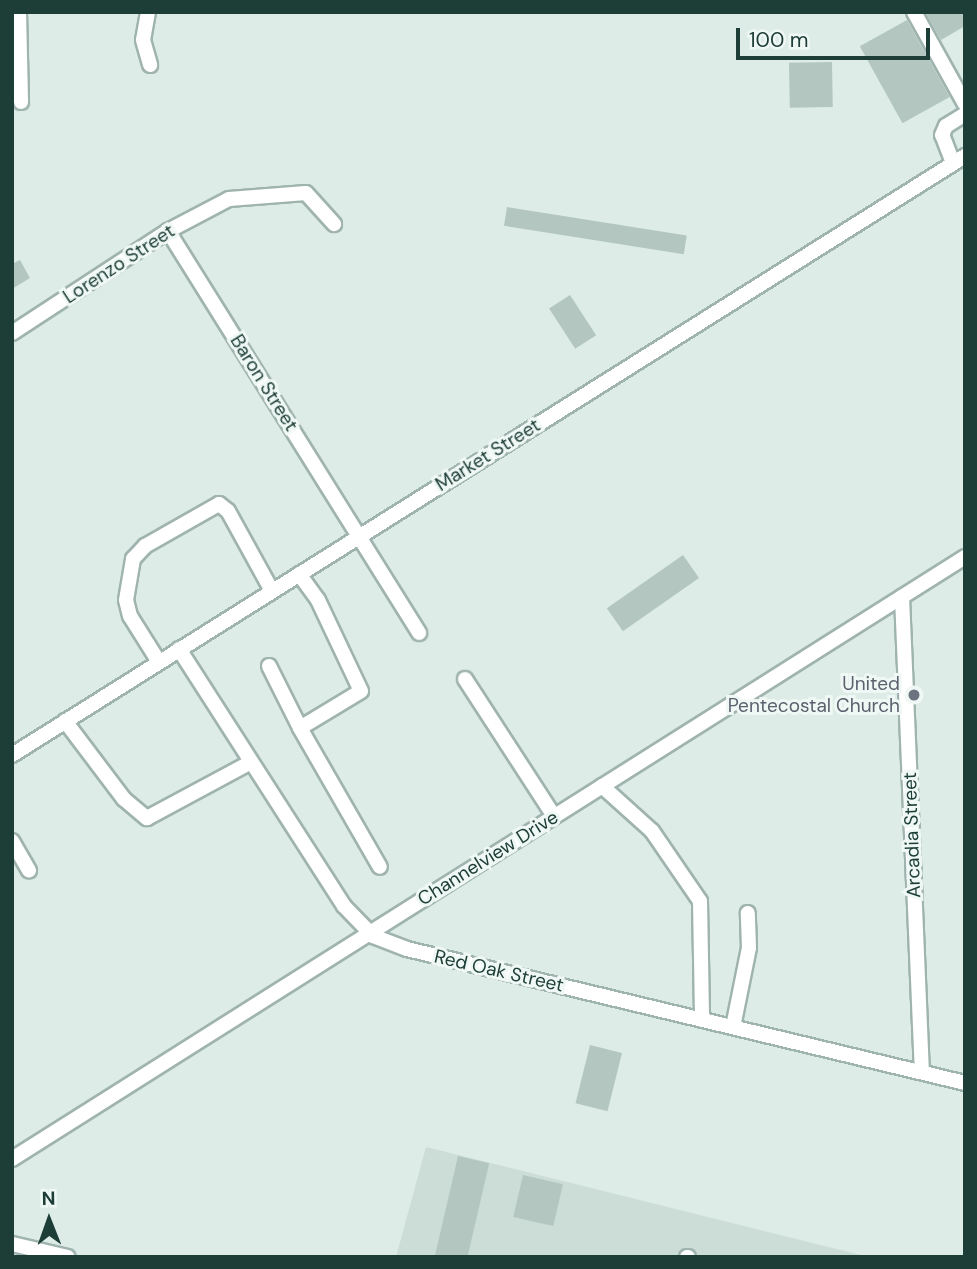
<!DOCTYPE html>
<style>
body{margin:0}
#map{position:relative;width:977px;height:1269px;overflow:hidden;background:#deece7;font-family:"DM Sans",sans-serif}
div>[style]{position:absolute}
.built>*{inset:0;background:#ccdcd6}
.building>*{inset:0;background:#b3c7c0;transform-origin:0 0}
.roads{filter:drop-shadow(2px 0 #a0b4af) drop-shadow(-2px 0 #a0b4af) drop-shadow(0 2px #a0b4af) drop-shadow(0 -2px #a0b4af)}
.minor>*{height:14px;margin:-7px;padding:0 7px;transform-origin:7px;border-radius:7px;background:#fff}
.dots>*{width:19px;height:19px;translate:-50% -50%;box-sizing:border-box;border:4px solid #eff8f4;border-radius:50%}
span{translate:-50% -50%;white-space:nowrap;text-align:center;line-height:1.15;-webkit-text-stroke:6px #eff8f4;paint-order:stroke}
.street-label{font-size:19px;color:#1d3d37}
.worship-label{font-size:19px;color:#5b616d}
.right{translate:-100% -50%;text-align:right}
.frame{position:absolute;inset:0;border:14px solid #1d3d37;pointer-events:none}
.north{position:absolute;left:14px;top:1185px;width:70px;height:70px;-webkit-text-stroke:5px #eff8f4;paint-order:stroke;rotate:359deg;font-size:19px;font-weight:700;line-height:28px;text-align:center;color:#1d3d37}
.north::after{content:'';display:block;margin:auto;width:24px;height:32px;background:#1d3d37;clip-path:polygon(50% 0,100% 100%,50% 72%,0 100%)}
.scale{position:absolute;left:736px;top:28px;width:194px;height:32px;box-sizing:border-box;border:4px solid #1d3d37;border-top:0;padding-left:9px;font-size:21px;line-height:24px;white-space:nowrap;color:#1d3d37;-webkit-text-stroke:5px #eff8f4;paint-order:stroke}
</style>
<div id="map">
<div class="built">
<div style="clip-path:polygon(426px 1147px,869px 1257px,396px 1257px)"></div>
</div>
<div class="building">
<div style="clip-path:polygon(925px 12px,965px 12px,965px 26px,941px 40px)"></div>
<div style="left:907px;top:20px;width:88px;height:54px;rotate:61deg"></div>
<div style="left:832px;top:62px;width:45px;height:43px;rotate:89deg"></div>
<div style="left:507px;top:207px;width:182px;height:19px;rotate:9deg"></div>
<div style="clip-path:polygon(20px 260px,30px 278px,12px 289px,12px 264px)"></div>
<div style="left:570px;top:295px;width:48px;height:25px;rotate:57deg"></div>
<div style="left:683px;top:555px;width:28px;height:93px;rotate:55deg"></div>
<div style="left:590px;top:1045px;width:33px;height:60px;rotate:14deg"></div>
<div style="left:458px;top:1156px;width:32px;height:104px;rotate:13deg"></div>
<div style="left:523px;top:1175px;width:41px;height:43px;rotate:13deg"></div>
</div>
<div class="roads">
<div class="minor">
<div style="left:19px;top:12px;width:90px;rotate:88.7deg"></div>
<div style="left:148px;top:12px;width:28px;rotate:100deg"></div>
<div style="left:143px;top:40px;width:26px;rotate:74deg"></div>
<div style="left:914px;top:12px;width:105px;rotate:61deg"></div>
<div style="left:953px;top:163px;width:30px;rotate:-111deg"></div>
<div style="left:942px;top:135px;width:10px;rotate:-66deg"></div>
<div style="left:946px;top:126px;width:22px;rotate:-32deg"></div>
<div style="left:168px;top:231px;width:474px;rotate:58deg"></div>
<div style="left:12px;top:333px;width:186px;rotate:-33.2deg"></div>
<div style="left:168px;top:231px;width:69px;rotate:-27.7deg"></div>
<div style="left:229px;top:199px;width:77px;rotate:-4.5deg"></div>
<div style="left:306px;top:193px;width:42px;rotate:47.9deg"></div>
<div style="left:902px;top:597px;width:475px;rotate:87.6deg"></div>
<div style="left:179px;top:649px;width:305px;rotate:57.3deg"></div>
<div style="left:344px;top:906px;width:42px;rotate:46deg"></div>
<div style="left:373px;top:936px;width:36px;rotate:21deg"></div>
<div style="left:407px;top:949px;width:574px;rotate:13.5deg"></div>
<div style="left:159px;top:662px;width:54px;rotate:-122.2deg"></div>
<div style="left:130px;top:616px;width:16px;rotate:-104deg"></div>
<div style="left:126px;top:600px;width:42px;rotate:-80.3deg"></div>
<div style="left:133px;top:559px;width:18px;rotate:-47deg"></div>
<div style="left:145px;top:546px;width:85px;rotate:-29.6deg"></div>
<div style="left:219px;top:504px;width:11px;rotate:38deg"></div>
<div style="left:228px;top:511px;width:91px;rotate:61.2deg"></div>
<div style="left:269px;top:666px;width:69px;rotate:63.4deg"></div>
<div style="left:300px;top:728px;width:71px;rotate:-31.2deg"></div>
<div style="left:361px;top:691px;width:101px;rotate:-115.3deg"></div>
<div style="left:318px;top:600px;width:32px;rotate:-126deg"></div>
<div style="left:465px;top:679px;width:163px;rotate:57deg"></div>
<div style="left:65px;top:721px;width:98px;rotate:52.9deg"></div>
<div style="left:124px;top:799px;width:30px;rotate:40deg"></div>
<div style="left:147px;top:818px;width:118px;rotate:-28.3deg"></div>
<div style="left:300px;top:728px;width:160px;rotate:60.1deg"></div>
<div style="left:12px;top:755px;width:1126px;rotate:-32.15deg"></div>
<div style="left:602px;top:786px;width:67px;rotate:42deg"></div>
<div style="left:652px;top:831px;width:85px;rotate:55.6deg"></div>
<div style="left:700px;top:901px;width:119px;rotate:89deg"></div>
<div style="left:12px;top:841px;width:34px;rotate:60deg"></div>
<div style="left:733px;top:1027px;width:81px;rotate:-78.6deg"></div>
<div style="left:749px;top:948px;width:35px;rotate:-92deg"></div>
<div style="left:12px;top:1159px;width:1127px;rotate:-32.28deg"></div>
<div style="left:12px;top:1244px;width:57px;rotate:13.1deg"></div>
<div style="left:687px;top:1257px;width:1px"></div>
</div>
</div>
<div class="dots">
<div style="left:914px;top:695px;background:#6b7280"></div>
</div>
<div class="street-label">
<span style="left:119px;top:264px;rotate:-33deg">Lorenzo Street</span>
<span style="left:264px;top:383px;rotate:58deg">Baron Street</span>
<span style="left:488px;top:455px;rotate:-32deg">Market Street</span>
<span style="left:912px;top:835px;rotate:-92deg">Arcadia Street</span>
<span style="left:488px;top:858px;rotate:-32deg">Channelview Drive</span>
<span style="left:499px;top:971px;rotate:13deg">Red Oak Street</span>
</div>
<div class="worship-label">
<span class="right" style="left:900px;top:695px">United<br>Pentecostal Church</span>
</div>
<div class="frame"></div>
<div class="north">N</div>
<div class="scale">100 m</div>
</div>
